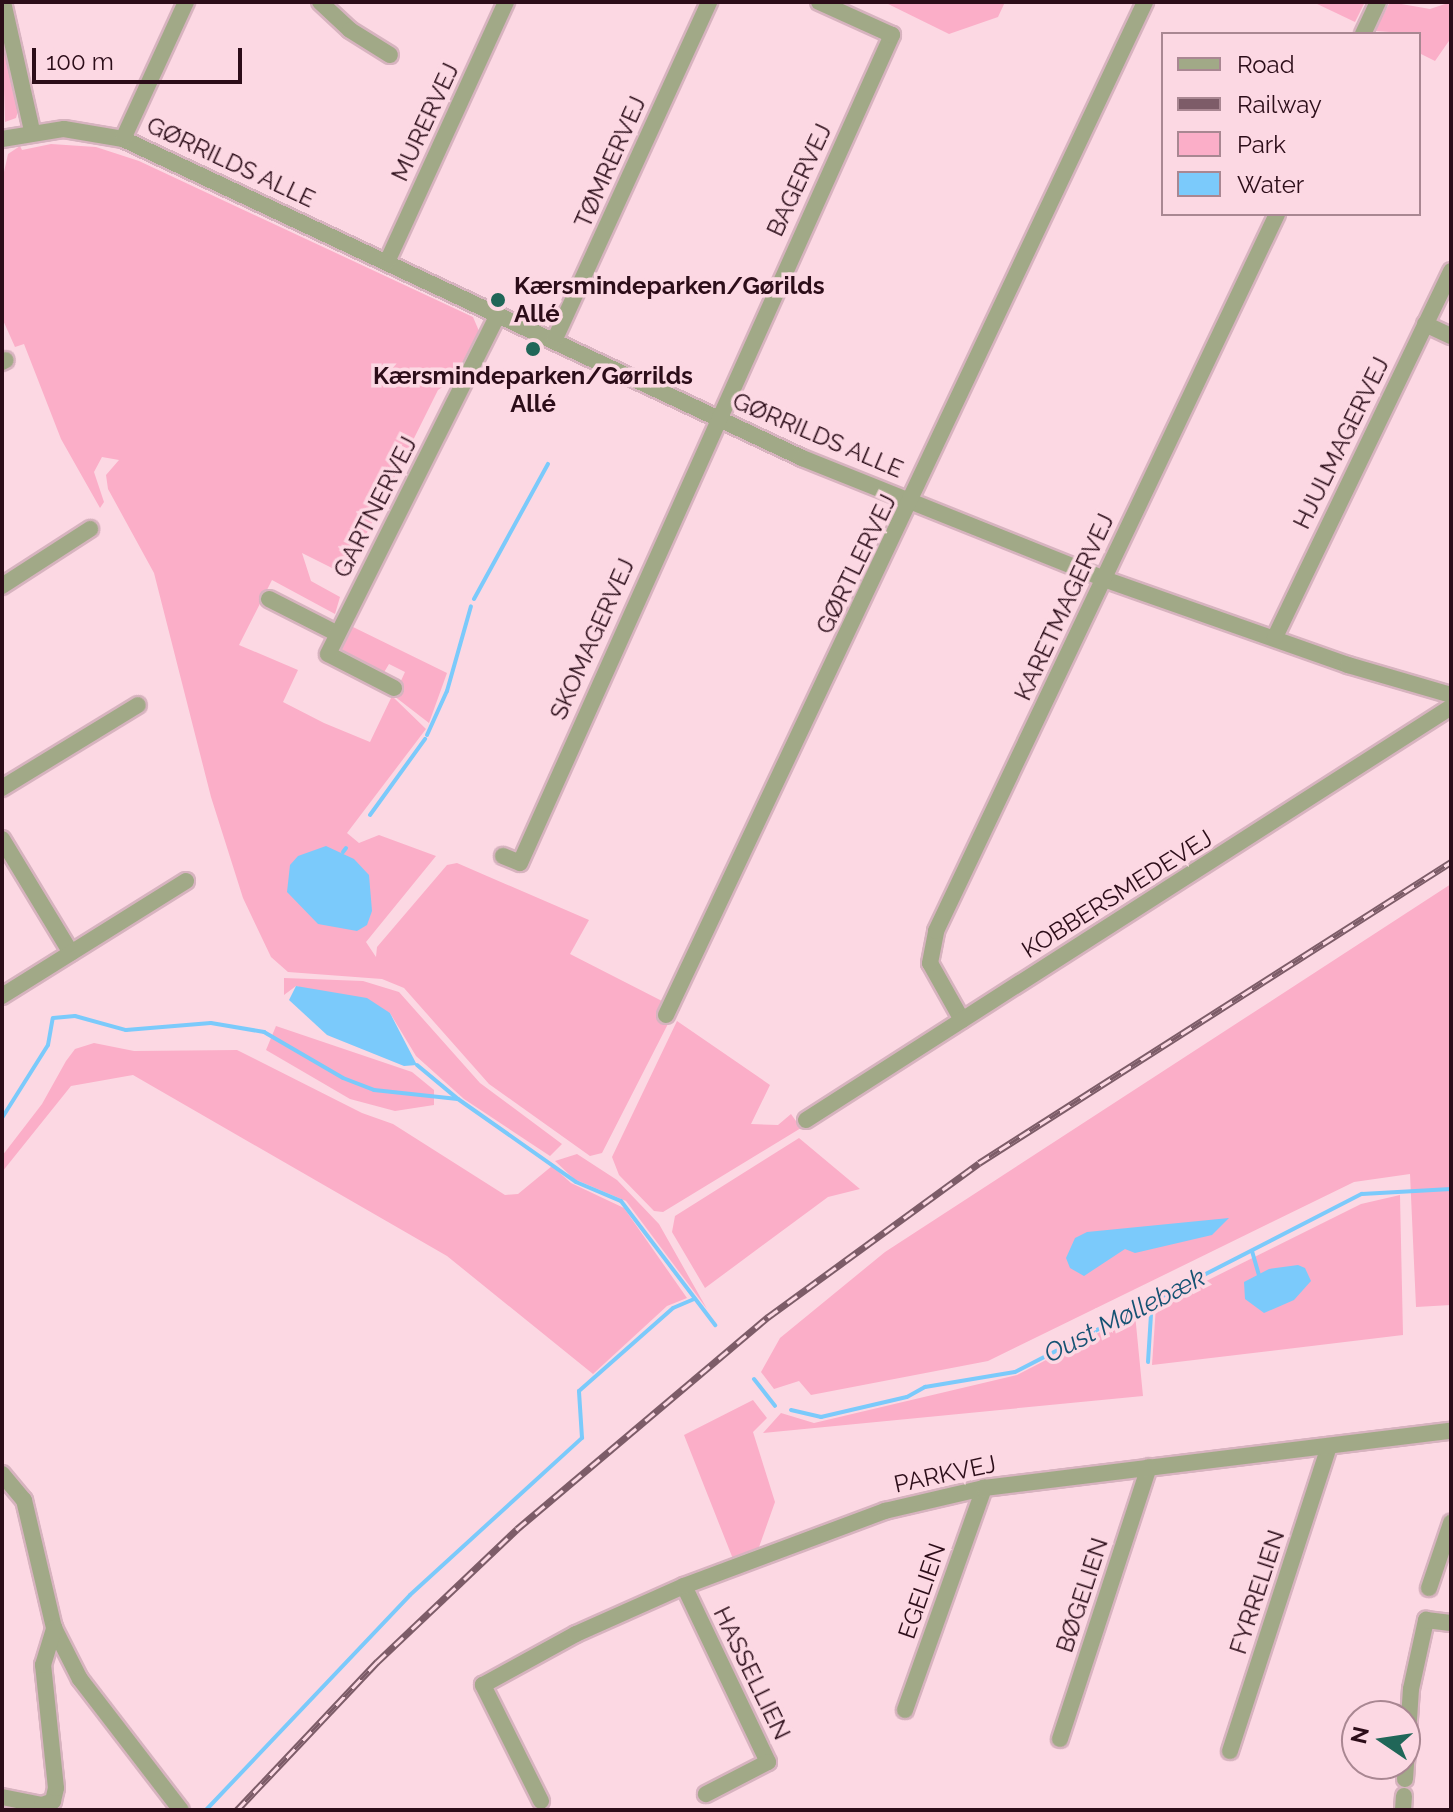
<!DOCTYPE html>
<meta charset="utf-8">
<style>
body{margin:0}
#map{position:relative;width:1453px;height:1812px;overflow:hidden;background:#fcd8e3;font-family:Raleway,sans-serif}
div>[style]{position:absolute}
.green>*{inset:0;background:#fbaec8}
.water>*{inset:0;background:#7bcafb}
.stream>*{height:4px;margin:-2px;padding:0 2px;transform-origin:2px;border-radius:2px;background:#7bcafb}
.roads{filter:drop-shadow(2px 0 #d7b3bf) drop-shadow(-2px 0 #d7b3bf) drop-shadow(0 2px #d7b3bf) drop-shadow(0 -2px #d7b3bf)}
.minor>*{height:16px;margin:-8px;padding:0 8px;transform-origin:8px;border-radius:8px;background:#a1a987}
.rail>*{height:7px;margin-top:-3.5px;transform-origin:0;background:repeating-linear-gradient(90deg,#fcd8e3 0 12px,#7d5c68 0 24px);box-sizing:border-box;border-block:2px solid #7d5c68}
.dots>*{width:22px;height:22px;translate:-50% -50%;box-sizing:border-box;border:4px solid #fcd8e3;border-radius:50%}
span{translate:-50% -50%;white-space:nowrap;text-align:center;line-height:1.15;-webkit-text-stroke:7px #fcd8e3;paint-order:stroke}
.street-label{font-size:24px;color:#2c0d19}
.poi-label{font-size:24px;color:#2c0d19;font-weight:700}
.left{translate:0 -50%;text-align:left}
.water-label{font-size:26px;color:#155273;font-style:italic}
.frame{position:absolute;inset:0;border:4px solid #2c0d19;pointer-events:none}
.legend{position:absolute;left:1161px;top:32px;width:260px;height:184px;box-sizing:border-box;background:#fcd8e3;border:2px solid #a98792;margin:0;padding:10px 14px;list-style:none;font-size:24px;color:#2c0d19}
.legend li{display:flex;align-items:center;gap:16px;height:40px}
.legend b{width:40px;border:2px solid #a98792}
.north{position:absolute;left:1341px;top:1700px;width:80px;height:80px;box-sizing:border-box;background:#fcd8e3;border:2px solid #a98792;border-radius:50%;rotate:283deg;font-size:22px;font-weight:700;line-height:32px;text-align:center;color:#2c0d19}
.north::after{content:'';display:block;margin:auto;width:28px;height:36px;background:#206658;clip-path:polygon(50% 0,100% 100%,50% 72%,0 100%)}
.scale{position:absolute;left:32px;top:48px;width:210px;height:36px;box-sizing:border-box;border:4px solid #2c0d19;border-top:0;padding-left:10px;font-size:24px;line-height:28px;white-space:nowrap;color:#2c0d19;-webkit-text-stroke:6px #fcd8e3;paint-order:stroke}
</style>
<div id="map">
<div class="green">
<div style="clip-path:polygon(884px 2px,1005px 2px,998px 17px,949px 34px)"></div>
<div style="clip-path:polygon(1313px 2px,1365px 2px,1355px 22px)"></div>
<div style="clip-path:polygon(1390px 2px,1430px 9px,1451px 2px,1451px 38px,1435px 61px,1419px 53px,1419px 34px,1375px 31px)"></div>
<div style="clip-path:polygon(2px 25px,19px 108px,16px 118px,5px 122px)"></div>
<div style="clip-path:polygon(51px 144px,96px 147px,139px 161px,473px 317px,479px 331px,454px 379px,438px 390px,346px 575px,302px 553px,311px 581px,340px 597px,335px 614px,272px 580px,239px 645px,298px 670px,283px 702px,324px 723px,370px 742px,392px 696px,426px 729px,347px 833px,359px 843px,379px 835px,436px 856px,366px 942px,376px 957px,377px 947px,447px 865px,457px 863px,589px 920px,570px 954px,662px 1001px,658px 1009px,671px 1018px,602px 1153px,590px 1156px,489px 1084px,404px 988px,382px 979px,288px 972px,271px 957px,243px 898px,211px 797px,154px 573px,108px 489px,106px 475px,119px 460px,102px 457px,94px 472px,104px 502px,100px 508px,61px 439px,24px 344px,15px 347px,2px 318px,2px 181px,8px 154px,20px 146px,22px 150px)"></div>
<div style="clip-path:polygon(351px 626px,447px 673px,429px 723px,394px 696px,405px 672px,389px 664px,383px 674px,337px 652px)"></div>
<div style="clip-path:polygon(1451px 884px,1451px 1305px,1416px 1307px,1410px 1174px,1354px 1182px,988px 1361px,811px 1395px,799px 1381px,774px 1389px,761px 1372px,780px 1338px,885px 1252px)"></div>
<div style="clip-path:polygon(284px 978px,363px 981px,399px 992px,480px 1083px,562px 1144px,550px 1156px,464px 1099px,416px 1056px,390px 1013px,296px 986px,284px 995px)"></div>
<div style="clip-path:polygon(677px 1021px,770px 1085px,751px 1124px,778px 1125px,791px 1114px,801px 1128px,663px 1212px,654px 1211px,619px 1175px,612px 1157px)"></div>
<div style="clip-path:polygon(276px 1026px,412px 1072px,434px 1090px,434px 1105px,395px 1111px,350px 1099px,266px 1050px)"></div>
<div style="clip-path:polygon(94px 1043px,134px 1051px,237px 1050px,362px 1113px,393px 1124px,505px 1195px,518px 1194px,552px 1166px,571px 1183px,624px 1208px,687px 1298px,667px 1306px,593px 1374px,447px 1256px,133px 1075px,71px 1086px,2px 1172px,2px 1156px,42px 1104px,66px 1061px,75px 1049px)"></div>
<div style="clip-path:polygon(799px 1138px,860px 1189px,828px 1197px,705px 1288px,672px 1232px,675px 1216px)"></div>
<div style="clip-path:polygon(577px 1154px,617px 1180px,659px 1224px,707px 1309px,626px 1201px,574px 1179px,555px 1161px)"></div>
<div style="clip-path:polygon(1400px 1195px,1403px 1335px,1152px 1365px,1156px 1306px,1361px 1204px)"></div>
<div style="clip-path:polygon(1135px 1314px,1143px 1396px,763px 1433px,781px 1413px,814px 1423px,1017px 1375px)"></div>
<div style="clip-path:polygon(753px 1400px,767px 1418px,753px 1432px,775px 1502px,758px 1550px,733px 1559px,684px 1435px)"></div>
</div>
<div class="water">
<div style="clip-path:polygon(326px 846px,354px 859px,369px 875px,372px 911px,367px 925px,357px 931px,318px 924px,287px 892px,290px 865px,298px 856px)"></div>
<div style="clip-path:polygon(296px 986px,367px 998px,390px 1013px,417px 1065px,404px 1066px,327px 1035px,289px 1000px)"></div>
<div style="clip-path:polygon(1229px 1218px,1212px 1235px,1135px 1253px,1125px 1249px,1084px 1276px,1070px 1268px,1066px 1258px,1075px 1238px,1087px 1232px)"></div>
<div style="clip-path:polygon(1298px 1265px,1305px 1268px,1311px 1281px,1294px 1300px,1264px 1313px,1245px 1299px,1244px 1282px,1269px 1269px)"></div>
</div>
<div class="stream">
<div style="left:474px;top:599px;width:154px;rotate:-61.3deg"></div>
<div style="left:427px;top:735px;width:48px;rotate:-65.6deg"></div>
<div style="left:447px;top:691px;width:88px;rotate:-74.2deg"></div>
<div style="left:370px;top:815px;width:94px;rotate:-54.1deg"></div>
<div style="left:343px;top:852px;width:5px;rotate:-53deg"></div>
<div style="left:417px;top:1065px;width:53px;rotate:39.7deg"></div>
<div style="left:2px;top:1118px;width:86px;rotate:-57.8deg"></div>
<div style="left:48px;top:1045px;width:27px;rotate:-80deg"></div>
<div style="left:53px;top:1018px;width:22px;rotate:-5deg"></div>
<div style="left:75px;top:1016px;width:53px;rotate:15.4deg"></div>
<div style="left:126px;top:1030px;width:85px;rotate:-4.7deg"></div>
<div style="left:211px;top:1023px;width:54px;rotate:9.6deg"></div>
<div style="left:264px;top:1032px;width:91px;rotate:30.2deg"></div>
<div style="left:343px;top:1078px;width:33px;rotate:21deg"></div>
<div style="left:374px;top:1090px;width:84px;rotate:6.1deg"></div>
<div style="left:458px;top:1099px;width:144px;rotate:35.1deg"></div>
<div style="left:576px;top:1182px;width:49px;rotate:22.9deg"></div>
<div style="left:621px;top:1201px;width:156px;rotate:52.8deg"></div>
<div style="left:1252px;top:1251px;width:25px;rotate:74deg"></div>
<div style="left:1148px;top:1362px;width:48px;rotate:-86.4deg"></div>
<div style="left:754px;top:1379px;width:34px;rotate:52deg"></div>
<div style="left:791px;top:1410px;width:31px;rotate:13deg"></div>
<div style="left:821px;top:1417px;width:88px;rotate:-13.1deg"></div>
<div style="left:907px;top:1397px;width:21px;rotate:-29deg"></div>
<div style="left:925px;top:1387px;width:91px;rotate:-9.5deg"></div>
<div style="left:1015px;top:1372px;width:390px;rotate:-27.2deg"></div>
<div style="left:1362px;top:1194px;width:89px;rotate:-3.2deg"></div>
<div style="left:206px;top:1810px;width:296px;rotate:-46.5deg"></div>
<div style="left:410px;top:1595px;width:233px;rotate:-42.4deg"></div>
<div style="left:582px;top:1438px;width:47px;rotate:-93.7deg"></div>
<div style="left:579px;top:1391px;width:125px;rotate:-41.4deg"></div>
<div style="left:673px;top:1308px;width:23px;rotate:-23deg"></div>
</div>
<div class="roads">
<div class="minor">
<div style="left:3px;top:2px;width:132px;rotate:77.3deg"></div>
<div style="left:320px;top:2px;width:41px;rotate:43deg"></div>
<div style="left:350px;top:30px;width:47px;rotate:32deg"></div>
<div style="left:1363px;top:34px;width:35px;rotate:-65deg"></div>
<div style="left:2px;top:139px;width:63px;rotate:-9.2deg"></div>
<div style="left:64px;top:129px;width:60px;rotate:9.6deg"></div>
<div style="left:123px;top:139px;width:750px;rotate:25.16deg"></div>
<div style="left:802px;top:458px;width:325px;rotate:21.8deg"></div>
<div style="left:1104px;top:579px;width:259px;rotate:19.4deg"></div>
<div style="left:1348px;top:665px;width:107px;rotate:16.2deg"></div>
<div style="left:123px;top:139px;width:151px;rotate:-65.3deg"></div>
<div style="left:387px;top:262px;width:286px;rotate:-65.4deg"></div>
<div style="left:1425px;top:324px;width:29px;rotate:25deg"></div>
<div style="left:554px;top:341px;width:373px;rotate:-65.4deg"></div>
<div style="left:2px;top:362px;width:4px;rotate:-27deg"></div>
<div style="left:2px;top:586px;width:105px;rotate:-32.9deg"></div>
<div style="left:269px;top:599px;width:77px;rotate:26.9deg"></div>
<div style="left:1275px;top:637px;width:406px;rotate:-64.3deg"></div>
<div style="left:394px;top:688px;width:74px;rotate:-152.7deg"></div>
<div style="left:328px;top:654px;width:379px;rotate:-63.4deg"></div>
<div style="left:2px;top:788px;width:159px;rotate:-31.4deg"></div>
<div style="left:2px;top:839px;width:133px;rotate:58.8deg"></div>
<div style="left:503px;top:856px;width:18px;rotate:22deg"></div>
<div style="left:520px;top:863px;width:908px;rotate:-65.81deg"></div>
<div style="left:892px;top:35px;width:80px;rotate:-155.7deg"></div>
<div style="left:2px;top:996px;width:217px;rotate:-32deg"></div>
<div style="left:666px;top:1015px;width:1121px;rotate:-64.69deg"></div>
<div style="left:962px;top:1020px;width:65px;rotate:-119.3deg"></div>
<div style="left:930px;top:963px;width:33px;rotate:-79deg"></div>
<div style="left:936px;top:931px;width:794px;rotate:-64.56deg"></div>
<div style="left:806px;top:1120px;width:766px;rotate:-32.63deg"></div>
<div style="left:2px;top:1474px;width:34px;rotate:50deg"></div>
<div style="left:24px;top:1500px;width:131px;rotate:76.8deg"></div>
<div style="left:54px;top:1628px;width:57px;rotate:63deg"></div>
<div style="left:80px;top:1679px;width:165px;rotate:52.4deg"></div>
<div style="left:684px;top:1586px;width:195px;rotate:64.5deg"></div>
<div style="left:768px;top:1762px;width:70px;rotate:152.7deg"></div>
<div style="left:1429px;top:1588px;width:69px;rotate:-71.3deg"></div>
<div style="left:905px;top:1710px;width:236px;rotate:-70.4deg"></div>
<div style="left:1060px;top:1739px;width:286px;rotate:-71.9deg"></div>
<div style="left:1230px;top:1751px;width:320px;rotate:-72deg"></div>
<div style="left:1405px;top:1779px;width:90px;rotate:-86.2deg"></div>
<div style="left:1411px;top:1689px;width:71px;rotate:-77.7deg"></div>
<div style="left:1426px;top:1620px;width:25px;rotate:7deg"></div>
<div style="left:2px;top:1797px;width:41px;rotate:11.3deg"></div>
<div style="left:42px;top:1805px;width:12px;rotate:-20deg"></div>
<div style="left:53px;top:1801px;width:13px;rotate:-77deg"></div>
<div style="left:56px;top:1788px;width:124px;rotate:-96deg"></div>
<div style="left:43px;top:1665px;width:39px;rotate:-73deg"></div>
<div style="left:541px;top:1801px;width:130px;rotate:-116.6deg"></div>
<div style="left:483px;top:1685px;width:106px;rotate:-28.7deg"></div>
<div style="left:576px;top:1634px;width:118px;rotate:-24deg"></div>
<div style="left:684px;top:1586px;width:215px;rotate:-20.5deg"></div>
<div style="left:885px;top:1511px;width:102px;rotate:-13.1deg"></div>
<div style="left:984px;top:1488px;width:470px;rotate:-7deg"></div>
<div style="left:1403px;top:1810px;width:14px;rotate:-86deg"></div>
</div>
</div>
<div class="rail">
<div style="left:237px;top:1810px;width:204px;rotate:-46.6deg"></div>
<div style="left:377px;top:1662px;width:193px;rotate:-43.5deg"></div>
<div style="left:517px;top:1529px;width:329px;rotate:-40.2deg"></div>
<div style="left:768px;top:1317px;width:261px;rotate:-36.1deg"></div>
<div style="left:979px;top:1163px;width:560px;rotate:-32.53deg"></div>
</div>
<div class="dots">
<div style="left:498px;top:300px;background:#206658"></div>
<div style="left:533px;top:349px;background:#206658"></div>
</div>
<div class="street-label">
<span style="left:425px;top:122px;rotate:-65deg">MURERVEJ</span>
<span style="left:231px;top:162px;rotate:25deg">GØRRILDS ALLE</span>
<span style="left:610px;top:162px;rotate:-66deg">TØMRERVEJ</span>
<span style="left:799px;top:180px;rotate:-65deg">BAGERVEJ</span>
<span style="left:818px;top:435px;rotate:23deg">GØRRILDS ALLE</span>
<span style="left:1341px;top:443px;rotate:-64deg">HJULMAGERVEJ</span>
<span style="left:375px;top:507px;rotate:-63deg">GARTNERVEJ</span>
<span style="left:856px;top:564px;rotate:-64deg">GØRTLERVEJ</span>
<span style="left:1064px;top:607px;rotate:-65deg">KARETMAGERVEJ</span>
<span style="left:592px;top:639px;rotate:-66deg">SKOMAGERVEJ</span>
<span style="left:1117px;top:894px;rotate:-32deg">KOBBERSMEDEVEJ</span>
<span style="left:945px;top:1474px;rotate:-12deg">PARKVEJ</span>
<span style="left:922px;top:1591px;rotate:-71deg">EGELIEN</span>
<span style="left:1257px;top:1592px;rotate:-72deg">FYRRELIEN</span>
<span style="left:1082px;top:1595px;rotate:-72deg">BØGELIEN</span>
<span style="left:752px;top:1673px;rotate:64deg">HASSELLIEN</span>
</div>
<div class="poi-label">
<span class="left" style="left:514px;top:300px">Kærsmindeparken/Gørilds<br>Allé</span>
<span style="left:533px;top:390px">Kærsmindeparken/Gørrilds<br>Allé</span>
</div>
<div class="water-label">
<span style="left:1125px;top:1316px;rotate:-27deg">Oust Møllebæk</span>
</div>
<div class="frame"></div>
<ul class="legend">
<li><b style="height:10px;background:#a1a987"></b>Road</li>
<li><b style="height:10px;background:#7d5c68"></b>Railway</li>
<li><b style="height:22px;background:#fbaec8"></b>Park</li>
<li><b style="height:22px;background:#7bcafb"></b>Water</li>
</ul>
<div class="north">N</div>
<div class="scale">100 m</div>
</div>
